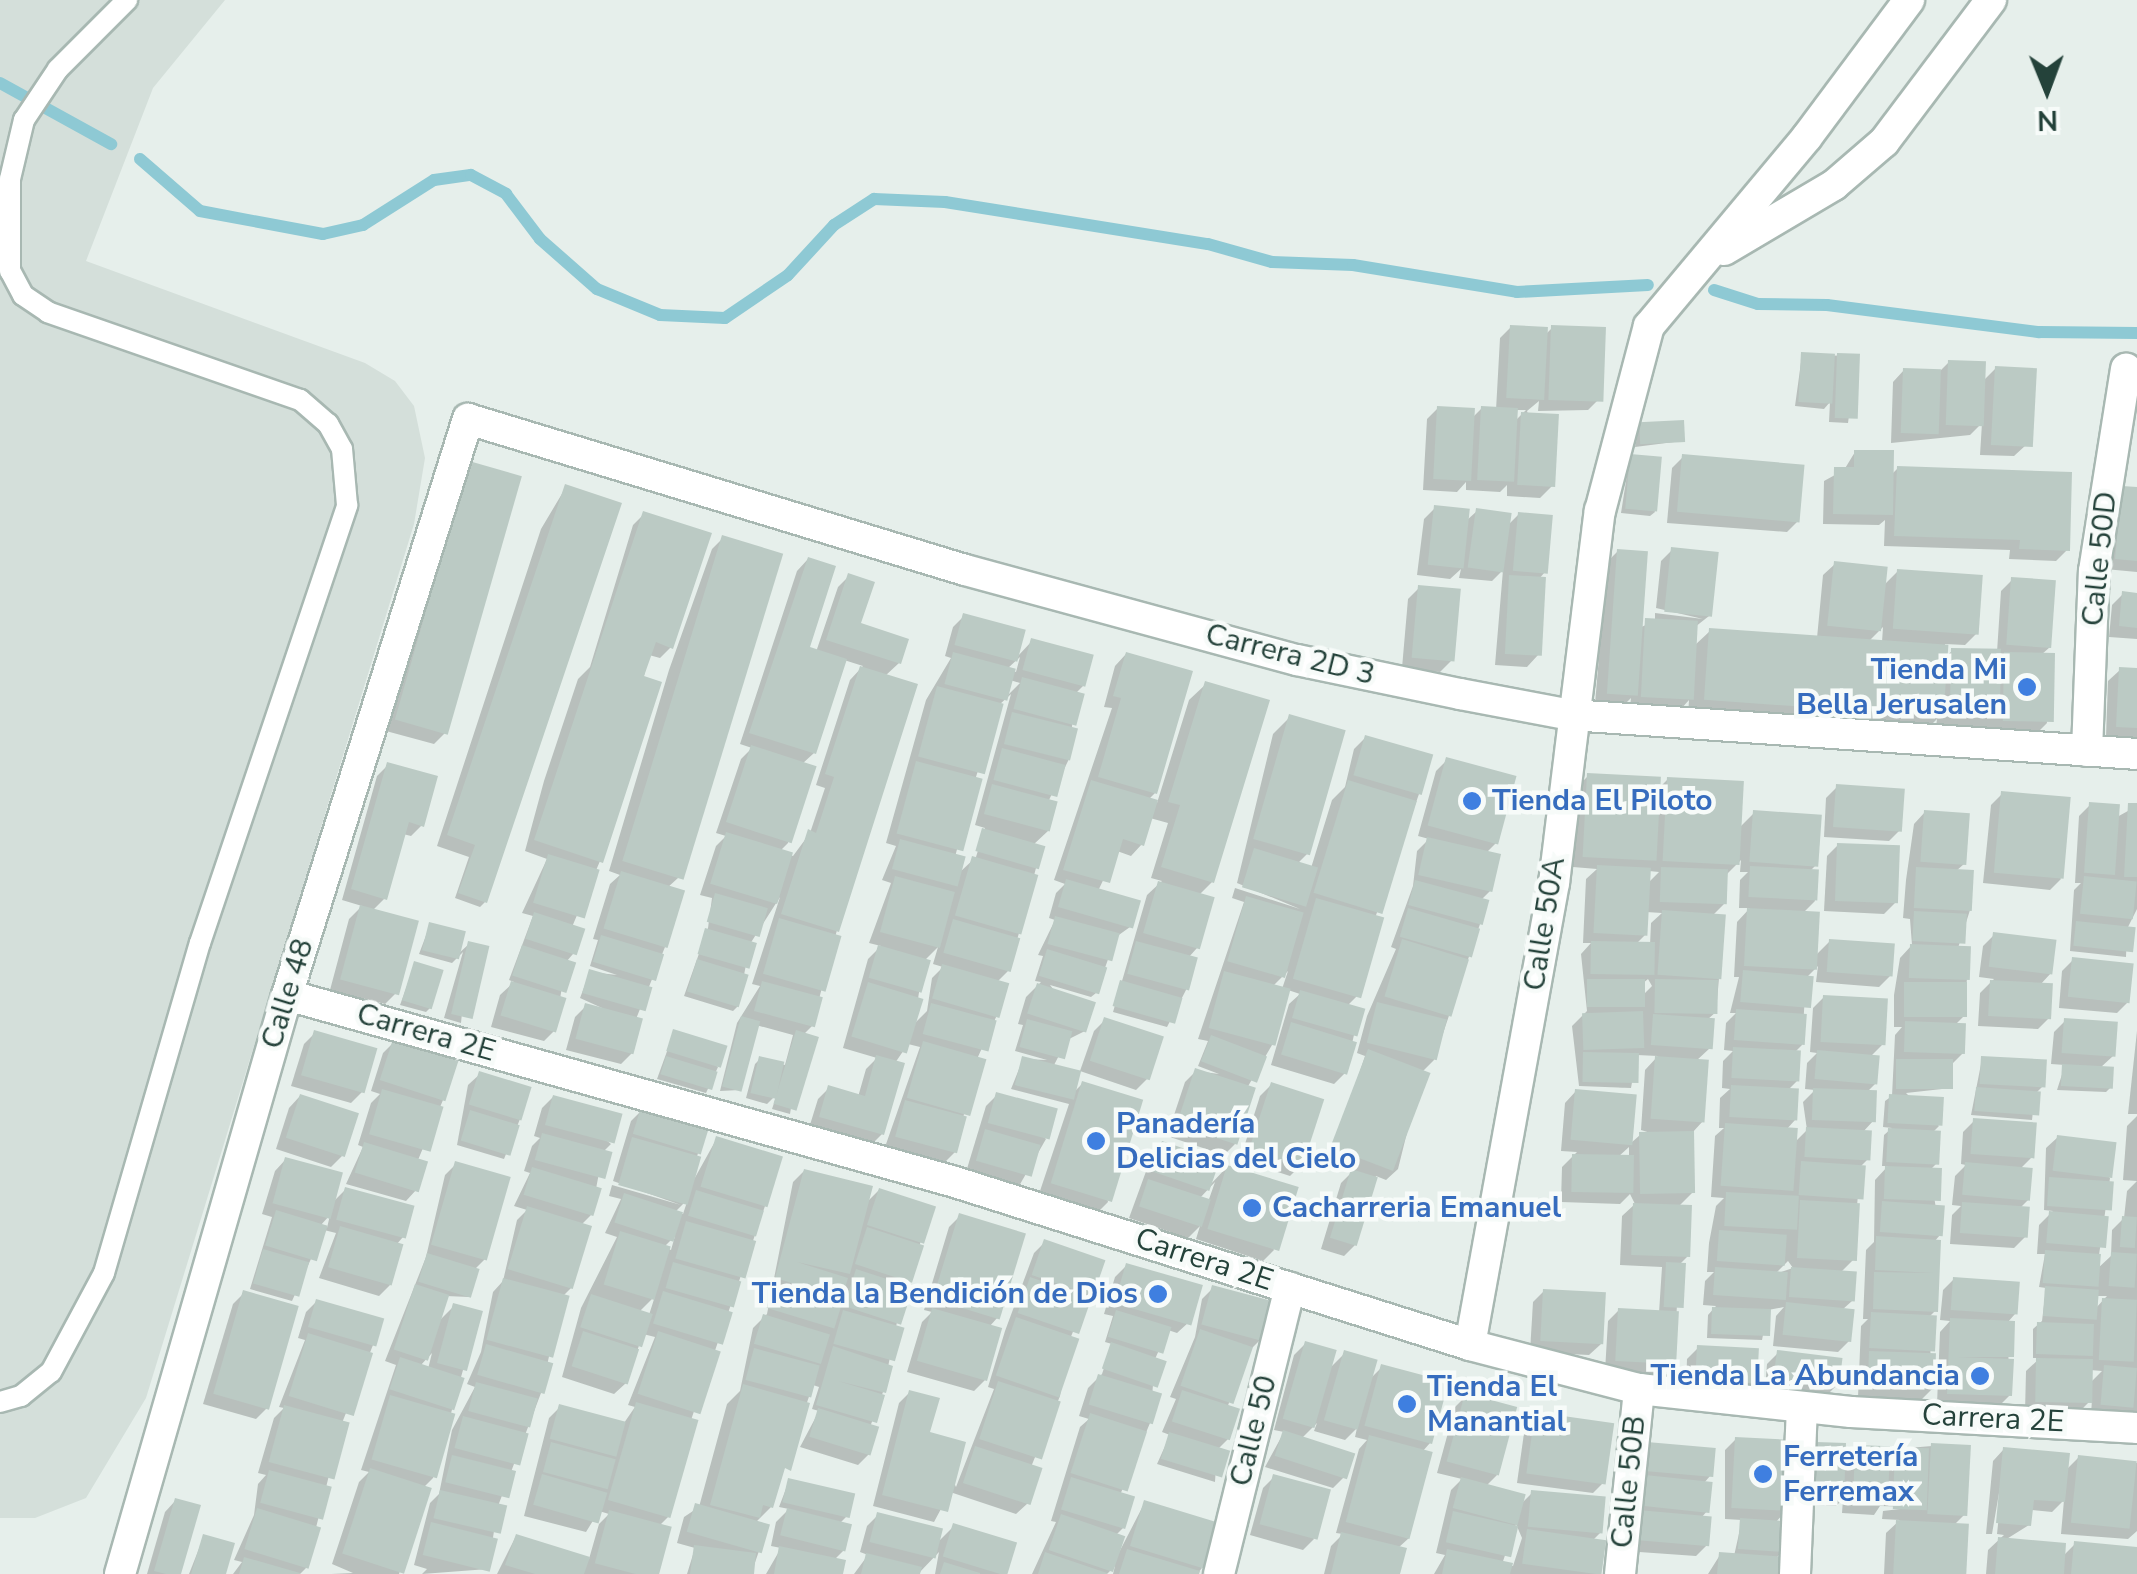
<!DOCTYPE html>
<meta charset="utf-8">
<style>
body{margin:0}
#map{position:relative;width:2137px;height:1574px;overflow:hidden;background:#e6efeb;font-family:"Nunito Sans",sans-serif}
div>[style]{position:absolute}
.built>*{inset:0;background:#d4dfda}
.shadow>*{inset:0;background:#0003}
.stream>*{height:12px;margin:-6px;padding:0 6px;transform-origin:6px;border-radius:6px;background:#8ec9d4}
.building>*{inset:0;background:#bbcac4;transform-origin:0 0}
.roads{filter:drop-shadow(2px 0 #a8b8b2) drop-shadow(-2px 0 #a8b8b2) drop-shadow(0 2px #a8b8b2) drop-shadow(0 -2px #a8b8b2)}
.service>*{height:20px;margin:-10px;padding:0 10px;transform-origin:10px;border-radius:10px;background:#fff}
.minor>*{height:30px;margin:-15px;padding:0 15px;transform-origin:15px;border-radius:15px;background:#fff}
.tertiary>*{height:30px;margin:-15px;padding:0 15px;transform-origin:15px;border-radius:15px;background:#fff}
.dots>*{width:28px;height:28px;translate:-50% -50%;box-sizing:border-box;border:5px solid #f7fbf9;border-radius:50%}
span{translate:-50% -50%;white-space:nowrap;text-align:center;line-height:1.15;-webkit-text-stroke:9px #f7fbf9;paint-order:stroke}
.street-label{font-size:30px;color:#24423a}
.shop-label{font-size:30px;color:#366cbe;font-weight:700}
.right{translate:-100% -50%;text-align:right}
.left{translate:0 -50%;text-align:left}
.north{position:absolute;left:1997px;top:40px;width:100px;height:100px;-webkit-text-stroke:8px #f7fbf9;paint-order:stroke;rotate:179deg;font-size:28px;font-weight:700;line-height:40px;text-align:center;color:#24423a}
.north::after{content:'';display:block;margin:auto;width:35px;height:45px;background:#24423a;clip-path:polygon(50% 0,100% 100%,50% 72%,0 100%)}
</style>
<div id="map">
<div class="built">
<div style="clip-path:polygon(0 0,225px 0,153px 88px,86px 261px,365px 363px,395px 381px,414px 406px,425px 458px,414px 524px,146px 1398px,86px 1498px,35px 1518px,0 1518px)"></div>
</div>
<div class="shadow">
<div style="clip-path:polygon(evenodd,1511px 327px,1545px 335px,1552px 328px,1599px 399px,1588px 410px,1538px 411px,1539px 401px,1527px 411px,1552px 486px,1540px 498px,1507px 496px,1507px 485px,1500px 492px,1466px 490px,1466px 482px,1457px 492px,1423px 490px,1427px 419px,1438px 408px,1472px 418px,1481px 409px,1496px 410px,1500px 338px,1511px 327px,1515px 410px,1526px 410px,1515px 421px,1515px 410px)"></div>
<div style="clip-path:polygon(1802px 355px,1857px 356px,1848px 423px,1829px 422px,1830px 402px,1824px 409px,1795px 406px)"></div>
<div style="clip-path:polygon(1949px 362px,1982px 382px,1996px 368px,2026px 445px,2014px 456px,1980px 455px,1982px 423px,1970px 435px,1891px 443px,1893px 382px,1904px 370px,1939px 372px)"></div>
<div style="clip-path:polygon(1640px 424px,1682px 441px,1635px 447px)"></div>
<div style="clip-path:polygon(1855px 452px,1891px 475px,1898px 468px,2067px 550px,2056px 561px,2009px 559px,2010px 550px,1884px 546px,1885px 520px,1879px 525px,1823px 524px,1824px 481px,1844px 470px)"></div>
<div style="clip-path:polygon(1630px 456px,1655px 512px,1650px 516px,1621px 513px)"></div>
<div style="clip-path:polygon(1683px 457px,1798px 521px,1787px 532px,1667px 523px,1672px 468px)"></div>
<div style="clip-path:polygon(459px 475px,445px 733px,434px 744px,386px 731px)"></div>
<div style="clip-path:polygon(566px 487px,485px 902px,480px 907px,455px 898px,469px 857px,437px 846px,541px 529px)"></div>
<div style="clip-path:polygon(2137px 490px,2137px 572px,2105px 569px,2112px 499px)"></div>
<div style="clip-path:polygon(1435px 508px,1466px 521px,1477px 511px,1508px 525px,1519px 514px,1545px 572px,1538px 580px,1538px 655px,1527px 667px,1495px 665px,1503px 570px,1492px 581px,1459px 578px,1461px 569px,1450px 579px,1417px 575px,1424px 519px)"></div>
<div style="clip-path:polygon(644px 514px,671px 647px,660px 658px,649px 655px,600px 861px,572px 927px,573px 954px,566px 962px,555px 1030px,544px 1041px,491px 1027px,500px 995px,514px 982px,509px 980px,533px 916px,522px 913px,547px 859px,525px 851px,544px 781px,578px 679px,590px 667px,633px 525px)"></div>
<div style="clip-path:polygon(723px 538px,678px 878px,667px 888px,665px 947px,636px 1019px,632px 1053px,621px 1064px,566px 1050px,575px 1017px,586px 1006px,613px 1013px,580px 998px,590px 972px,617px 975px,590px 966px,598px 940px,593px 939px,610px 884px,620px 875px,609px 871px,669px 670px,712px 549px)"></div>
<div style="clip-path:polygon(evenodd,1672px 550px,1709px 616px,1695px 627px,1694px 646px,1710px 631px,1817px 638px,1823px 575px,1835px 564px,1884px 585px,1898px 571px,1976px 634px,1965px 645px,1945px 644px,1944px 658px,1952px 651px,1997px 652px,2001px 591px,2012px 580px,2050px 647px,2041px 655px,2047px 723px,2036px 734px,1936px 727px,1937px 719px,1924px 732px,1688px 716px,1689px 700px,1680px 710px,1630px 707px,1631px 698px,1623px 706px,1595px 704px,1607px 562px,1618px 551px,1639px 628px,1655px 621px,1655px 613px,1703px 619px,1656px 608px,1661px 561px,1672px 550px,1883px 627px,1882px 642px,1869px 641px,1883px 627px)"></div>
<div style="clip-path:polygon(evenodd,808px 559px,807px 649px,816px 652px,838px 587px,849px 576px,858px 625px,899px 663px,885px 676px,837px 930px,812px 1026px,803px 1035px,790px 1114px,772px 1109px,777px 1094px,767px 1104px,746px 1098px,755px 1064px,760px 1059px,785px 1065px,793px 1035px,756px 1025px,740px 1090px,720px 1091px,737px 1023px,760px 986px,752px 984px,780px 897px,750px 944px,738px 1006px,733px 1011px,684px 996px,708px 928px,712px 898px,700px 895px,716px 846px,726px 836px,716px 833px,741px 759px,752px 748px,740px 744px,797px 571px,808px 559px,844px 660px,863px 666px,850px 680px,816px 785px,825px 788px,810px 833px,793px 856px,779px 852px,788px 843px,802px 764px,814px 753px,844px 660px)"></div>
<div style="clip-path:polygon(1419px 588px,1451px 661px,1440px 672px,1402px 668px,1408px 599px)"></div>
<div style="clip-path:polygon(2123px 594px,2137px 595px,2137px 639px,2109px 637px,2112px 605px)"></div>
<div style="clip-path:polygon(evenodd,964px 616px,1017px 657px,1032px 641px,1083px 686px,1075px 694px,1069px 759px,1048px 802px,1048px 831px,1033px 845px,1036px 868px,1019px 933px,1008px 971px,997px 982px,997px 1015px,977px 1059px,955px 1152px,944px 1163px,885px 1147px,920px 1047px,908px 1044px,895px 1063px,882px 1134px,871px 1145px,809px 1128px,818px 1099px,829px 1088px,858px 1097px,866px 1069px,877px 1058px,843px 1048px,868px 959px,881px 946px,869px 943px,891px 883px,882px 880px,896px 846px,886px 843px,926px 700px,951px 658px,945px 656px,953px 627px,964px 616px,1020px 657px,1016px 672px,1007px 669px,1020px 657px,964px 616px,1010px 680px,1020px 683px,1006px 697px,1010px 680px,964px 616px,1011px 694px,975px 825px,985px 828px,976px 857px,959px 873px,955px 857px,975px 780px,999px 705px,1011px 694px,964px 616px,938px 947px,933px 964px,943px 967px,932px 978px,927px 1011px,914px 1024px,924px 961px,938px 947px)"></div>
<div style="clip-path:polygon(1126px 654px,1155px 793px,1148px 800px,1157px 803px,1189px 700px,1206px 684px,1212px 882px,1199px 895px,1197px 948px,1188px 958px,1186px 990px,1167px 1027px,1113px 1012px,1147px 895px,1162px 881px,1151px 878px,1168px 823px,1150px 818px,1142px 844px,1131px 856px,1117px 851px,1098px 891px,1130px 927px,1116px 937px,1096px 993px,1091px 997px,1050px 985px,1085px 1031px,1067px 1040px,1053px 1067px,1072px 1094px,1083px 1083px,1108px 1202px,1097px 1213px,1039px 1194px,1069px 1104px,1011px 1089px,1023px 1059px,1047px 1060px,1015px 1051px,1023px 1025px,1018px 1024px,1026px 997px,1041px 982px,1035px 981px,1043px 956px,1038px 955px,1055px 920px,1049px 918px,1056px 893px,1065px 884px,1054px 880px,1112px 708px,1104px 707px,1115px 666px)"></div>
<div style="clip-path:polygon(2120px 670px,2137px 671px,2137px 739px,2106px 737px,2108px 681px)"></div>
<div style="clip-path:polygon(evenodd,1290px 717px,1309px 852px,1297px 864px,1311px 868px,1332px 800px,1345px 787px,1354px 749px,1365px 738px,1419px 794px,1375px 918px,1357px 996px,1347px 1006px,1354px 1035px,1345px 1073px,1334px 1084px,1271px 1065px,1289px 1004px,1300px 994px,1288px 990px,1272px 1045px,1247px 1088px,1235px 1144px,1224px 1155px,1167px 1136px,1185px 1082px,1196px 1071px,1219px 1074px,1198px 1066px,1208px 1041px,1198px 1039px,1244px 902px,1232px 898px,1235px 888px,1300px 909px,1237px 883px,1273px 734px,1290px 717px,1288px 971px,1282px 989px,1272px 987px,1288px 971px)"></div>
<div style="clip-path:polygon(1447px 760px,1496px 843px,1486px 853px,1490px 891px,1481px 900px,1480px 924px,1434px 1060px,1422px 1072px,1398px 1169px,1386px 1180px,1376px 1176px,1355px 1245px,1344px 1256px,1321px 1249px,1341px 1183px,1355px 1169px,1330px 1161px,1365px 1056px,1357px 1053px,1367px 1016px,1396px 949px,1391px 947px,1413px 886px,1417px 851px,1429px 839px,1418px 836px,1436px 771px)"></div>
<div style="clip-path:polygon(388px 765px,422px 825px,411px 836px,403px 834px,385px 898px,372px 911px,396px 993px,385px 1004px,330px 990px,349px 919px,362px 906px,342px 900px,377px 776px)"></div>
<div style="clip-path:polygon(evenodd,1588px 776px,1658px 789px,1668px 779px,1739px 828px,1754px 813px,1816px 865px,1809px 872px,1815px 901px,1802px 914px,1815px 956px,1830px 941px,1890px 976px,1879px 987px,1816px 982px,1818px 966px,1806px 978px,1802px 1045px,1794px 1053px,1797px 1081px,1787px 1091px,1795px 1120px,1786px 1130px,1794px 1143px,1807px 1130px,1803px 1102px,1815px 1090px,1805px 1089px,1807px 1063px,1817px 1053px,1810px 1052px,1813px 1008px,1824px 997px,1882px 1045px,1871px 1056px,1876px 1083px,1867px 1092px,1874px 1120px,1862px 1133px,1867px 1160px,1860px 1167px,1853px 1260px,1840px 1273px,1852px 1301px,1842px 1310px,1849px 1341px,1838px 1352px,1773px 1346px,1776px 1316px,1784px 1307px,1768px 1310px,1762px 1340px,1707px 1338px,1708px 1315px,1716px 1306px,1703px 1305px,1705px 1281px,1714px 1272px,1707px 1272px,1709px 1243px,1716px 1206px,1724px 1198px,1711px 1197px,1715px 1136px,1724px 1128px,1719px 1128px,1720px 1098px,1730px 1089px,1722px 1088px,1723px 1061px,1733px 1051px,1724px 1050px,1726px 1023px,1736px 1013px,1730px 1013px,1739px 977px,1734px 977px,1737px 922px,1750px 908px,1739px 908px,1740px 880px,1748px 872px,1740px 872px,1741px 860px,1725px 876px,1724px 904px,1712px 916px,1719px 978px,1716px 1012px,1708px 1019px,1710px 1048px,1696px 1061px,1703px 1121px,1692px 1133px,1693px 1192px,1678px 1207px,1687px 1257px,1679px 1265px,1674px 1363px,1663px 1374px,1605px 1371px,1608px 1321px,1619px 1310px,1659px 1313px,1662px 1267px,1620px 1265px,1622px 1216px,1635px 1204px,1630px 1194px,1620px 1204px,1561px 1202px,1562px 1167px,1577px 1152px,1561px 1151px,1565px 1103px,1576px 1091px,1631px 1143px,1640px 1135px,1657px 1135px,1641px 1130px,1645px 1070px,1658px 1056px,1637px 1055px,1631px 1088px,1579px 1086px,1572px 1026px,1587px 1011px,1581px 954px,1591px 943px,1583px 943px,1586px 879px,1597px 869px,1573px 867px,1577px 787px,1588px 776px,1649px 871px,1659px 872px,1648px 883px,1649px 871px,1588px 776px,1646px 912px,1662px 913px,1651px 923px,1650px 945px,1636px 944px,1645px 935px,1646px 912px,1588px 776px,1648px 979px,1652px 986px,1642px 996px,1642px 984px,1648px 979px,1588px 776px,1629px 1147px,1629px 1158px,1618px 1157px,1629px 1147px,1588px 776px,1788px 1261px,1793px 1268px,1775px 1274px,1788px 1261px)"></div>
<div style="clip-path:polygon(1837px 787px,1900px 830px,1889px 841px,1824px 837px,1826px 798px)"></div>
<div style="clip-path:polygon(2002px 794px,2061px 879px,2050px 890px,1983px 883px,1991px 805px)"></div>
<div style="clip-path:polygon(2090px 805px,2117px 817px,2137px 806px,2137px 909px,2127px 929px,2126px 957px,2070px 951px,2074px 890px,2081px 883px,2075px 883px,2079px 816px)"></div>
<div style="clip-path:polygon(1925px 812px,1964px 864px,1956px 871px,1970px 910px,1958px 948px,1967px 979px,1963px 1017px,1955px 1025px,1963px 1053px,1951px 1065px,1951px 1088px,1906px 1093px,1939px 1126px,1932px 1133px,1936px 1164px,1930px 1170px,1940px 1235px,1934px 1242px,1936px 1310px,1929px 1317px,1932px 1389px,1921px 1400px,1858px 1397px,1861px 1326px,1868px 1319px,1863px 1319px,1866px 1250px,1874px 1242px,1875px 1180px,1888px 1166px,1882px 1166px,1884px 1135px,1892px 1128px,1883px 1127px,1885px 1101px,1892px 1096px,1895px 1035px,1902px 1027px,1894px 1027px,1894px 995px,1900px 958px,1912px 945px,1910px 919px,1903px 918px,1906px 880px,1914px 824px)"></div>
<div style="clip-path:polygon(1838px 845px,1895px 903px,1884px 914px,1824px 911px,1827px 856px)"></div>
<div style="clip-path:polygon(430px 925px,457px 955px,469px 944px,461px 1023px,444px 1018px,463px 952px,452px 963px,419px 954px)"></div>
<div style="clip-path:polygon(1994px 935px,2051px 973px,2040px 985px,2049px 1018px,2038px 1029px,1978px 1026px,1980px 993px,1994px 979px,1979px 977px,1983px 946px)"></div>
<div style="clip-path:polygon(2073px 960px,2128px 1002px,2117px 1013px,2059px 1008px,2062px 971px)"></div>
<div style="clip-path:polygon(415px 964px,431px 1007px,426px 1012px,400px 1005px)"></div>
<div style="clip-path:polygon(1105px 1020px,1147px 1079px,1136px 1090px,1080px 1071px,1094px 1031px)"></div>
<div style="clip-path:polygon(2065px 1021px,2113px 1056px,2100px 1068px,2111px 1087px,2106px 1092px,2057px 1090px,2065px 1065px,2051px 1064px,2054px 1032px)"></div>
<div style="clip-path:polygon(2137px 1031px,2137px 1114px,2128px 1114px)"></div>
<div style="clip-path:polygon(674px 1032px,718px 1067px,706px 1093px,657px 1079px)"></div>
<div style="clip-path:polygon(315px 1033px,362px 1092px,351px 1103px,291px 1086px,304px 1044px)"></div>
<div style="clip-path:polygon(394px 1042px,443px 1100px,418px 1160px,417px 1189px,406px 1201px,346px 1184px,363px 1147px,358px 1145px,371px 1103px,380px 1094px,371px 1091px,383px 1053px)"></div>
<div style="clip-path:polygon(1982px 1059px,2043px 1086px,2035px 1094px,2032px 1120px,1971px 1115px)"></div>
<div style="clip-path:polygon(480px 1074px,520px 1119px,504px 1159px,457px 1145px,468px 1085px)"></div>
<div style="clip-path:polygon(1271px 1085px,1301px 1165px,1290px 1176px,1240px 1160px,1260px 1096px)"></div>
<div style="clip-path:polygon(997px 1095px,1046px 1139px,1019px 1186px,966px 1172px,986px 1106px)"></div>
<div style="clip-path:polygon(300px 1096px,342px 1156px,331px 1167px,276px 1149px,289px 1108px)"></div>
<div style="clip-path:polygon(553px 1097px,611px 1144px,603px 1152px,591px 1215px,581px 1225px,572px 1287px,562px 1297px,541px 1393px,498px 1506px,488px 1569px,422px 1574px,427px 1569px,414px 1565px,430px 1503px,439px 1494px,452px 1430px,475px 1387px,467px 1384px,481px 1352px,493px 1292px,503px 1281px,517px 1220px,527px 1210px,514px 1206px,530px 1173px,524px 1171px,532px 1146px,540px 1138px,534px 1136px,542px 1108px)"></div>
<div style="clip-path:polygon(evenodd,642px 1110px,698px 1153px,687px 1192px,717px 1138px,765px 1206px,691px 1420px,669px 1516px,659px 1526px,669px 1529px,657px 1574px,497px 1574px,516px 1536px,589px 1559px,599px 1524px,609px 1514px,599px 1511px,586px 1532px,524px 1516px,549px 1418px,560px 1407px,624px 1423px,635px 1407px,628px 1405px,655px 1337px,643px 1334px,626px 1383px,614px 1394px,562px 1377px,581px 1308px,617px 1237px,605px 1233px,621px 1199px,609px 1196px,612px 1185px,681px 1205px,613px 1181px,631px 1121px,642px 1110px,688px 1199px,683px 1214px,675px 1212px,688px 1199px,642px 1110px,675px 1236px,671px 1250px,664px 1247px,675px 1236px,642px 1110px,655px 1296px,649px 1315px,639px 1312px,655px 1296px)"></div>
<div style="clip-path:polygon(evenodd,2137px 1116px,2137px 1419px,2091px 1415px,2092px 1399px,2078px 1413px,2025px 1412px,2026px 1371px,2040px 1358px,2033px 1358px,2033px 1329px,2042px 1321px,2046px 1288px,2039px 1287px,2045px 1254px,2037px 1254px,2039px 1225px,2053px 1211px,2044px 1210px,2046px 1148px,2058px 1137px,2110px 1178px,2097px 1269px,2111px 1256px,2112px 1230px,2124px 1218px,2127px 1191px,2137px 1181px,2123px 1180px,2127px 1126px,2137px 1116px,2096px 1296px,2107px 1296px,2095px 1309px,2096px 1296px,2137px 1116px,2090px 1370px,2102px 1371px,2089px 1384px,2090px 1370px)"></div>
<div style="clip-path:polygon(1974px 1121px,2032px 1157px,2020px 1169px,2029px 1199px,2020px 1208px,2025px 1237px,2014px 1248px,1950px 1244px,1952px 1215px,1961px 1206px,1952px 1205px,1955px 1176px,1966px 1165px,1961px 1164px,1963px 1132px)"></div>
<div style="clip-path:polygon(evenodd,1163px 1144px,1209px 1186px,1227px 1167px,1274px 1250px,1263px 1261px,1196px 1239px,1200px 1226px,1188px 1238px,1129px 1218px,1152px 1155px,1163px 1144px,1215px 1182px,1208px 1202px,1199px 1199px,1215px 1182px)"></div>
<div style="clip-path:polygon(evenodd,286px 1159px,331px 1204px,345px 1190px,403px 1237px,396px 1245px,390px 1285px,379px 1296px,319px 1278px,336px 1233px,324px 1230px,292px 1301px,250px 1289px,272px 1217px,262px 1214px,275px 1171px,286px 1159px,330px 1215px,327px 1228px,320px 1226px,330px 1215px)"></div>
<div style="clip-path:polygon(evenodd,456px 1164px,485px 1259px,474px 1270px,469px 1297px,446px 1296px,438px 1322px,454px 1306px,463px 1370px,433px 1478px,423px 1488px,399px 1574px,331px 1574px,353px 1573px,332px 1564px,359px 1482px,369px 1472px,361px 1470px,396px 1365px,385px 1361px,426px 1257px,445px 1175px,456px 1164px,432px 1353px,428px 1369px,420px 1366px,432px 1353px)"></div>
<div style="clip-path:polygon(804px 1171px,865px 1204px,879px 1190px,921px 1241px,904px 1287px,883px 1392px,870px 1427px,869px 1454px,858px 1465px,800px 1447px,819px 1411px,812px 1409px,819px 1387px,813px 1385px,771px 1507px,755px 1523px,759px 1551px,751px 1574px,687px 1574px,695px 1548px,677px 1543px,684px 1517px,699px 1507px,727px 1404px,740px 1391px,753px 1328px,767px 1314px,793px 1182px)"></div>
<div style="clip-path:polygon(960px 1216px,998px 1317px,989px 1327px,985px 1380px,974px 1391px,907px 1372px,922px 1322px,932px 1312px,924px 1310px,949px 1227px)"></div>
<div style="clip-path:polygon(1045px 1242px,1102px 1261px,1070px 1339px,1060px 1396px,1031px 1467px,1028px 1503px,1016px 1514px,950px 1492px,934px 1522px,873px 1506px,899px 1403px,910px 1392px,956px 1487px,994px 1389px,988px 1387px,1005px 1331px,1034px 1253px)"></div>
<div style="clip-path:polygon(1126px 1266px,1189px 1322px,1177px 1333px,1168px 1330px,1155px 1359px,1150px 1423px,1120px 1495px,1123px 1528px,1115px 1536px,1111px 1568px,1145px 1502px,1202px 1568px,1197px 1574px,1113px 1574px,1115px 1566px,1107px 1574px,1032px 1574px,1056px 1522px,1051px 1521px,1080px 1427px,1089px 1419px,1079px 1416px,1088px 1388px,1102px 1374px,1112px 1344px,1105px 1342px,1113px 1316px,1104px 1314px,1115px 1277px)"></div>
<div style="clip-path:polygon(1954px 1279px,2015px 1314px,2007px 1323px,2010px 1395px,1999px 1406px,1937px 1404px,1940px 1332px,1950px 1321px,1940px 1320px,1943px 1290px)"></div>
<div style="clip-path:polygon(1213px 1288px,1260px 1340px,1248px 1352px,1227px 1408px,1228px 1439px,1217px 1450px,1215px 1482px,1157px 1464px,1170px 1435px,1162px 1432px,1176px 1399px,1170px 1397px,1195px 1337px,1202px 1299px)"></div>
<div style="clip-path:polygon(1544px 1291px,1601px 1344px,1589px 1355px,1530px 1352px,1533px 1302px)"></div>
<div style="clip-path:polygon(244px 1293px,267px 1408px,256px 1419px,203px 1404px,233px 1304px)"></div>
<div style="clip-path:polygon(317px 1301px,373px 1345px,342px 1423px,306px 1568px,300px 1574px,233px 1574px,242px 1562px,234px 1560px,254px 1515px,258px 1484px,266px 1475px,258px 1473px,274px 1418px,284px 1408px,279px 1407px,305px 1340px,298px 1338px,306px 1312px)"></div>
<div style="clip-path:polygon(1305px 1344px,1329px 1369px,1345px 1353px,1371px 1378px,1382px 1367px,1430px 1443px,1422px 1452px,1409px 1538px,1398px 1548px,1398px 1574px,1324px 1574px,1331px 1546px,1343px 1534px,1336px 1533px,1359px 1449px,1367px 1440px,1355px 1437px,1357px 1428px,1345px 1440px,1314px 1431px,1317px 1423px,1301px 1439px,1344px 1477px,1333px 1488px,1265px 1467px,1284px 1432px,1274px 1430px,1294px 1355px)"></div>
<div style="clip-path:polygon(1698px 1348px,1755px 1381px,1744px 1392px,1686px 1390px,1687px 1359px)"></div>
<div style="clip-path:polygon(1778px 1353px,1837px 1385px,1826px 1396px,1765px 1389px,1767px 1364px)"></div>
<div style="clip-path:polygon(evenodd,1466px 1396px,1497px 1475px,1486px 1486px,1521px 1504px,1532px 1493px,1601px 1532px,1592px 1541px,1603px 1542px,1598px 1574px,1434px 1574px,1445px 1555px,1436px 1553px,1451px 1490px,1462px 1479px,1437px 1473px,1455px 1407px,1466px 1396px,1516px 1524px,1522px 1538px,1513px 1566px,1502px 1564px,1516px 1524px)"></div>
<div style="clip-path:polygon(1536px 1415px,1604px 1482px,1593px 1493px,1517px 1483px,1525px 1426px)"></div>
<div style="clip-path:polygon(1736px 1439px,1785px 1512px,1775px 1523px,1784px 1550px,1775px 1559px,1782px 1574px,1708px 1574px,1720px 1555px,1734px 1556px,1742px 1520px,1725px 1519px,1725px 1450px)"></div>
<div style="clip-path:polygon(1817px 1444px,1843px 1460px,1856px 1447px,1887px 1459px,1896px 1449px,1932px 1446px,1965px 1514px,1953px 1526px,1964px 1574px,1884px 1574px,1886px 1533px,1900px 1520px,1882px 1519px,1883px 1511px,1917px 1507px,1880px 1506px,1874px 1515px,1842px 1513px,1843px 1499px,1836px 1506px,1810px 1505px)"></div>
<div style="clip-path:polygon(2004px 1449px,2065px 1471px,2078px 1458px,2137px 1463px,2137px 1531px,2128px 1539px,2061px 1534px,2064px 1500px,2052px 1512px,2031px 1510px,2029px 1525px,2005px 1540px,2063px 1556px,2075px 1544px,2137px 1550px,2137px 1574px,1986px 1574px,1988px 1550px,2004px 1535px,1997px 1534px,2005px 1458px,1992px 1534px,1986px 1534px,1993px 1461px)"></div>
<div style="clip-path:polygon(1637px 1456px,1710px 1476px,1704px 1483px,1708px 1510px,1701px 1518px,1707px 1545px,1696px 1556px,1625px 1551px)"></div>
<div style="clip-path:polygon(1274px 1477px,1314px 1539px,1303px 1550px,1250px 1535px,1263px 1488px)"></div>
<div style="clip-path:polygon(789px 1481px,847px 1516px,840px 1523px,844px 1550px,834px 1560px,840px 1574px,766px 1574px,781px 1548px,771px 1546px,776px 1522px,789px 1509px,779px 1507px)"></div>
<div style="clip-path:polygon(176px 1500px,178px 1574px,147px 1574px,165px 1512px)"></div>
<div style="clip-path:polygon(878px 1515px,937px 1543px,954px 1526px,1014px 1543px,1004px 1574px,935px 1574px,939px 1552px,918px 1574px,854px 1574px,868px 1555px,860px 1552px,867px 1526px)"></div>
<div style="clip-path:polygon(204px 1536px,223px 1574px,189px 1574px)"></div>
</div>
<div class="stream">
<div style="left:0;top:83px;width:127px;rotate:28.8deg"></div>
<div style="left:140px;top:159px;width:79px;rotate:40.9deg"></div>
<div style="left:200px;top:211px;width:125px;rotate:10.6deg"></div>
<div style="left:323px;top:234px;width:41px;rotate:-12.7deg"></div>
<div style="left:363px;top:225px;width:84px;rotate:-32.4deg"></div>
<div style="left:434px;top:180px;width:37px;rotate:-8deg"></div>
<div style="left:471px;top:175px;width:40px;rotate:28deg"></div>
<div style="left:506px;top:194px;width:56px;rotate:52.9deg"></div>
<div style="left:540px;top:239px;width:76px;rotate:41.3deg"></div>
<div style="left:597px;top:289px;width:68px;rotate:22.4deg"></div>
<div style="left:660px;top:315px;width:65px;rotate:2.6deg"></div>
<div style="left:725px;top:318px;width:76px;rotate:-34.3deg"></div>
<div style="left:788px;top:275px;width:68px;rotate:-47.4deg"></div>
<div style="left:834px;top:225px;width:48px;rotate:-33deg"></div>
<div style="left:874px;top:199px;width:71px;rotate:2.4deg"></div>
<div style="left:945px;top:202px;width:266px;rotate:9.1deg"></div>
<div style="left:1208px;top:244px;width:66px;rotate:15.7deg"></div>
<div style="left:1272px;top:262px;width:81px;rotate:2.1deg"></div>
<div style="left:1353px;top:265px;width:166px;rotate:9.3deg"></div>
<div style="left:1517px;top:292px;width:131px;rotate:-3.1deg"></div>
<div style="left:1714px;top:290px;width:46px;rotate:17.7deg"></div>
<div style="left:1758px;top:304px;width:69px;rotate:0.8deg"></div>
<div style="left:1827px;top:305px;width:214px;rotate:7.3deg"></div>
<div style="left:2039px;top:332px;width:98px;rotate:0.6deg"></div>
</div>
<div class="building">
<div style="left:1510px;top:325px;width:38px;height:73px;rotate:3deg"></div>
<div style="left:1551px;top:325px;width:55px;height:75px;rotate:2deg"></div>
<div style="left:1801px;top:352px;width:34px;height:50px;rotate:3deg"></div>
<div style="left:1837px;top:353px;width:23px;height:65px;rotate:2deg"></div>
<div style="left:1948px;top:360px;width:38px;height:65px;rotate:2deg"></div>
<div style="left:1995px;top:366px;width:42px;height:79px;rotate:3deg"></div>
<div style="left:1903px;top:368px;width:38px;height:65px;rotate:2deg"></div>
<div style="left:1437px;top:406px;width:38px;height:73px;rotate:3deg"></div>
<div style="left:1481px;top:406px;width:37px;height:74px;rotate:3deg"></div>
<div style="left:1521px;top:412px;width:38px;height:73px;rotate:3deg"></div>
<div style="left:1684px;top:420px;width:22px;height:45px;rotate:87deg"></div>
<div style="clip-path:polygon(1854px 450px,1894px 450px,1893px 515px,1833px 514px,1834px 467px,1854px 467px)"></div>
<div style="left:1630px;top:454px;width:32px;height:55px;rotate:5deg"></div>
<div style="left:1682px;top:454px;width:123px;height:58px;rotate:5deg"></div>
<div style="left:469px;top:461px;width:55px;height:269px;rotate:16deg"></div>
<div style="clip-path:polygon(1897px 466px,2072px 472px,2070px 551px,2019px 549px,2020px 540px,1894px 536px)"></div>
<div style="clip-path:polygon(565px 484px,622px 503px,487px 903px,458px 893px,475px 845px,447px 835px)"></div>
<div style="clip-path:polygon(2122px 486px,2137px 487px,2137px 561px,2115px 559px)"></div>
<div style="left:1434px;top:505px;width:36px;height:60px;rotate:6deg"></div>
<div style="left:1476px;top:508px;width:36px;height:60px;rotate:8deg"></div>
<div style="clip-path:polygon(643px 511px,712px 533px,673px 649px,656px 642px,644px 676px,662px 682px,603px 863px,534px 840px)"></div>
<div style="left:1518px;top:512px;width:35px;height:59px;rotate:5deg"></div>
<div style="left:722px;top:535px;width:64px;height:341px;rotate:17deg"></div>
<div style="left:1671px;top:547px;width:48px;height:65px;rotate:6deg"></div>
<div style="left:1617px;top:549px;width:31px;height:145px;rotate:4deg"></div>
<div style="clip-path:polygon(808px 557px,836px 566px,810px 647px,847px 659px,816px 754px,749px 733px)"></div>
<div style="left:1834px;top:561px;width:54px;height:65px;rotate:6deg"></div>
<div style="left:1897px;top:569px;width:86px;height:60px;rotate:4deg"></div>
<div style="clip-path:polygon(848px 573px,875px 582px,861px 623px,909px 639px,901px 664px,826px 640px)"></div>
<div style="left:1509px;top:575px;width:37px;height:79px;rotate:3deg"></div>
<div style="left:2011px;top:577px;width:45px;height:68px;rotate:4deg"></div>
<div style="left:1418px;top:585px;width:43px;height:73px;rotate:5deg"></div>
<div style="clip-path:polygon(2122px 591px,2137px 593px,2137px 628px,2119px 626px)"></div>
<div style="left:963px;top:613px;width:65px;height:33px;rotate:15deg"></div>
<div style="left:1645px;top:618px;width:53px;height:79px;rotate:3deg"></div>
<div style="left:1709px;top:628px;width:240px;height:72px;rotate:4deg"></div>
<div style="left:1031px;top:638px;width:65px;height:33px;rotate:15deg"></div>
<div style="left:1951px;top:648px;width:50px;height:69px;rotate:1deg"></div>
<div style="left:953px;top:652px;width:65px;height:33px;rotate:15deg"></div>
<div style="clip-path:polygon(1126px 652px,1193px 671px,1157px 794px,1098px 777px,1121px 698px,1113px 696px)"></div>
<div style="left:2004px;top:652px;width:51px;height:69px;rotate:1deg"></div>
<div style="clip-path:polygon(860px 666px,918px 684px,839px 932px,781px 914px,808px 829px,816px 833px,834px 777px,825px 774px)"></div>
<div style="clip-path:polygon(2119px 667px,2137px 668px,2137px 728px,2116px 727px)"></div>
<div style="left:1022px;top:677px;width:65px;height:33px;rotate:15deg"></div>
<div style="clip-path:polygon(1205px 681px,1270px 700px,1214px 883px,1161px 867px,1180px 805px,1168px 802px)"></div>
<div style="left:937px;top:686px;width:69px;height:73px;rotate:15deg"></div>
<div style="left:1012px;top:712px;width:68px;height:33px;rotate:14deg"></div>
<div style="left:1289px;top:714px;width:59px;height:130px;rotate:16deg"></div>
<div style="left:1365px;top:735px;width:71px;height:42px;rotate:16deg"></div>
<div style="left:751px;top:745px;width:69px;height:81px;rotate:18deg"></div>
<div style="left:1002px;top:748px;width:66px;height:33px;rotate:15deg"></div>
<div style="left:1446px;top:757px;width:73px;height:71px;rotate:15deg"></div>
<div style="left:916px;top:761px;width:69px;height:75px;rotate:15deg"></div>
<div style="clip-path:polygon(387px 762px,438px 776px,424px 827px,409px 822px,387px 900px,351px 889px)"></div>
<div style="left:1587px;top:773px;width:74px;height:84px;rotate:3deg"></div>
<div style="left:1667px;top:777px;width:77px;height:84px;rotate:3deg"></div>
<div style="clip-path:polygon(1091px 780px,1158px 800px,1144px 846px,1123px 839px,1110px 883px,1063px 870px)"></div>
<div style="left:1348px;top:780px;width:72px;height:118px;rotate:17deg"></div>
<div style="left:992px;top:784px;width:68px;height:31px;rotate:15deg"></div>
<div style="left:1836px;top:784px;width:69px;height:43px;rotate:4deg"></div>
<div style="left:2001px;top:791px;width:70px;height:82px;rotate:5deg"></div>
<div style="left:2089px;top:802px;width:31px;height:71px;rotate:4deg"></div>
<div style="clip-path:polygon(2128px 803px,2137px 803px,2137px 877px,2124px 877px)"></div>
<div style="left:1753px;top:810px;width:69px;height:52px;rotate:4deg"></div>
<div style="left:1924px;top:810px;width:46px;height:52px;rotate:4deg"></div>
<div style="left:982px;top:828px;width:66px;height:24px;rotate:16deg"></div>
<div style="left:726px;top:832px;width:70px;height:54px;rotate:17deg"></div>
<div style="left:1427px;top:837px;width:76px;height:39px;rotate:13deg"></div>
<div style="left:900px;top:839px;width:68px;height:31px;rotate:15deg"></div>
<div style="left:1837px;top:843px;width:63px;height:58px;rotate:2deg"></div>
<div style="left:1254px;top:848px;width:67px;height:41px;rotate:17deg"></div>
<div style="left:548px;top:854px;width:54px;height:51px;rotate:17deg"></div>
<div style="left:972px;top:856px;width:69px;height:62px;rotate:16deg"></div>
<div style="left:1597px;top:865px;width:54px;height:68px;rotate:3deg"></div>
<div style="left:1750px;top:866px;width:69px;height:31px;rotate:3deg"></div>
<div style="left:1661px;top:867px;width:67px;height:35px;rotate:2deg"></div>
<div style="left:1916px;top:867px;width:58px;height:41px;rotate:3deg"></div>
<div style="left:621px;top:871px;width:67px;height:60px;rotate:17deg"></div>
<div style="left:895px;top:876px;width:62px;height:58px;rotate:15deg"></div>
<div style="left:2084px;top:876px;width:53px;height:38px;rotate:6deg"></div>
<div style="left:1066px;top:879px;width:78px;height:29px;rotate:16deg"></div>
<div style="left:1415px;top:880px;width:77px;height:26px;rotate:15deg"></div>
<div style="left:1158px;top:881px;width:59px;height:54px;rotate:16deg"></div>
<div style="left:715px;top:893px;width:55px;height:30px;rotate:16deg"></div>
<div style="left:1246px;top:896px;width:60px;height:68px;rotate:16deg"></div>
<div style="left:1316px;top:898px;width:71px;height:84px;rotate:16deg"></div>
<div style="left:360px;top:905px;width:61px;height:77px;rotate:15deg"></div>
<div style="left:1408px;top:908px;width:75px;height:30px;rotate:16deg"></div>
<div style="left:1747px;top:908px;width:73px;height:58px;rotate:3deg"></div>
<div style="left:1662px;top:910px;width:64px;height:65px;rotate:4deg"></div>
<div style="left:1914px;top:911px;width:53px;height:30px;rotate:3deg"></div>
<div style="left:534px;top:912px;width:54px;height:28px;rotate:18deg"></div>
<div style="left:1055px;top:916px;width:67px;height:29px;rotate:15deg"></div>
<div style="left:779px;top:918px;width:65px;height:58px;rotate:16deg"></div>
<div style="left:953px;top:919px;width:70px;height:35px;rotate:16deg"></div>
<div style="left:2076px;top:921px;width:60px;height:25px;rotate:6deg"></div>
<div style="left:429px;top:922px;width:38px;height:29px;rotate:14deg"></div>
<div style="left:705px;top:928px;width:54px;height:27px;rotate:16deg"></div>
<div style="left:1993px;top:932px;width:64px;height:35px;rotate:7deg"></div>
<div style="left:601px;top:935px;width:66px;height:28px;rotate:17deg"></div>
<div style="left:1402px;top:939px;width:70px;height:60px;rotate:17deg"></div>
<div style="left:1829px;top:939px;width:66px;height:33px;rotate:4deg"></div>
<div style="left:468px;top:941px;width:22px;height:75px;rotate:13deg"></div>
<div style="left:1136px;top:941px;width:64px;height:34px;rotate:15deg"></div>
<div style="left:1591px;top:941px;width:64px;height:33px;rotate:1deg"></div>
<div style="left:1910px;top:944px;width:61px;height:34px;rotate:2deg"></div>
<div style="left:522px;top:945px;width:57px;height:32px;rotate:18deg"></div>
<div style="left:878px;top:945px;width:55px;height:34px;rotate:16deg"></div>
<div style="left:1047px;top:949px;width:63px;height:28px;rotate:17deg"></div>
<div style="left:2072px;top:957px;width:62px;height:40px;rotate:6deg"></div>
<div style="left:697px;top:959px;width:54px;height:34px;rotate:17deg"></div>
<div style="left:414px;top:961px;width:31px;height:41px;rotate:17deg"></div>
<div style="left:942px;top:964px;width:70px;height:36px;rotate:16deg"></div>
<div style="left:589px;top:969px;width:66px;height:25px;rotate:16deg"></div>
<div style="left:1743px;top:970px;width:71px;height:32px;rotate:5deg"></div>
<div style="left:1224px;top:971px;width:69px;height:59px;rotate:15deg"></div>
<div style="left:1587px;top:979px;width:58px;height:28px"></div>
<div style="left:1655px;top:979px;width:63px;height:34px;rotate:1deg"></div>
<div style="left:1120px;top:980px;width:65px;height:27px;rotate:16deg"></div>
<div style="left:1990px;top:980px;width:63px;height:36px;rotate:3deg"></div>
<div style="left:511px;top:981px;width:58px;height:36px;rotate:17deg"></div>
<div style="left:762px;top:981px;width:63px;height:31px;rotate:15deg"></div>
<div style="left:868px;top:982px;width:58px;height:57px;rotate:17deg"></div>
<div style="left:1904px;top:982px;width:63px;height:35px"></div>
<div style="left:1037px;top:983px;width:62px;height:32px;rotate:18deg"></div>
<div style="left:1300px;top:990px;width:68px;height:29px;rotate:16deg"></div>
<div style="left:1823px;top:995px;width:65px;height:47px;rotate:3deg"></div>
<div style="left:1377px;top:1002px;width:72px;height:42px;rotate:14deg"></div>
<div style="left:585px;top:1003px;width:60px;height:37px;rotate:15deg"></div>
<div style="left:931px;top:1003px;width:68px;height:32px;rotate:15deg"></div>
<div style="left:1736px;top:1009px;width:71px;height:31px;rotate:4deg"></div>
<div style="left:1643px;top:1011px;width:37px;height:61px;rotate:88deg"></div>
<div style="left:1653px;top:1014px;width:62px;height:31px;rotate:4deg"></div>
<div style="left:741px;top:1016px;width:20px;height:73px;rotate:15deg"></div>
<div style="left:1104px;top:1017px;width:63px;height:46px;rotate:18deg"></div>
<div style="left:2064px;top:1018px;width:54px;height:35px;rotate:4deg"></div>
<div style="left:1027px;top:1019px;width:47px;height:29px;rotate:15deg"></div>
<div style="left:1905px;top:1021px;width:61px;height:31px;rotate:2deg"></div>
<div style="left:1291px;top:1022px;width:69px;height:34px;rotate:17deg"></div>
<div style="left:673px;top:1029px;width:57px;height:23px;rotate:17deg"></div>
<div style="left:314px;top:1030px;width:66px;height:47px;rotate:16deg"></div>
<div style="left:796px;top:1030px;width:24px;height:77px;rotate:17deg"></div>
<div style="left:1211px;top:1035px;width:60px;height:28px;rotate:21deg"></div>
<div style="left:393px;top:1039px;width:69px;height:43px;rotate:18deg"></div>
<div style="left:923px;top:1041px;width:66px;height:59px;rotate:16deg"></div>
<div style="left:1733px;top:1047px;width:68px;height:31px;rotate:3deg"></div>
<div style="left:1368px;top:1049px;width:67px;height:105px;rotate:21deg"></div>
<div style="left:1817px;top:1050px;width:63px;height:29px;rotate:5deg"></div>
<div style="left:1583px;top:1052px;width:56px;height:30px;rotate:1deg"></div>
<div style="clip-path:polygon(876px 1055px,905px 1063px,884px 1135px,819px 1117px,828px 1085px,865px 1096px)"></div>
<div style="left:666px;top:1056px;width:54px;height:19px;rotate:17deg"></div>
<div style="left:759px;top:1056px;width:26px;height:38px;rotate:13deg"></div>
<div style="left:1022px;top:1056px;width:61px;height:30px;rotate:14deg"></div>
<div style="left:1655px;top:1056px;width:54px;height:63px;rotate:4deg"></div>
<div style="left:1981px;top:1056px;width:66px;height:28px;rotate:3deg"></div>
<div style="left:1896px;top:1059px;width:57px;height:30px"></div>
<div style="left:2062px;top:1064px;width:52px;height:22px;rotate:3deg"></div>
<div style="left:1195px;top:1068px;width:64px;height:60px;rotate:18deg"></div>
<div style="left:479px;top:1071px;width:55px;height:35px;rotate:17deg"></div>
<div style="left:1082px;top:1081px;width:64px;height:107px;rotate:17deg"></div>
<div style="left:1271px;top:1082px;width:56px;height:71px;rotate:18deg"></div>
<div style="left:1731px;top:1085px;width:68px;height:32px;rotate:3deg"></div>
<div style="left:1976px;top:1087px;width:65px;height:24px;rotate:4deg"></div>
<div style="left:1813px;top:1088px;width:64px;height:32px;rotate:2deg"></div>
<div style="left:382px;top:1089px;width:64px;height:47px;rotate:16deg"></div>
<div style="left:1575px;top:1089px;width:62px;height:51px;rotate:5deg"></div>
<div style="left:996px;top:1092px;width:64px;height:32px;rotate:15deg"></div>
<div style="left:300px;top:1094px;width:62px;height:46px;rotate:18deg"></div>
<div style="left:1889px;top:1094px;width:55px;height:29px;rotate:3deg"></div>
<div style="left:553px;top:1095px;width:72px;height:31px;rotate:15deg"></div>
<div style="left:905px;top:1100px;width:64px;height:38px;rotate:15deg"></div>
<div style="left:641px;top:1107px;width:71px;height:28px;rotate:17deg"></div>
<div style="left:470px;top:1110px;width:52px;height:32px;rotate:17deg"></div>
<div style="left:1973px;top:1118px;width:64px;height:36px;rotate:4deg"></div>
<div style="left:1725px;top:1123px;width:73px;height:63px;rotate:4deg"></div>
<div style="left:1806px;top:1127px;width:66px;height:30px;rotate:3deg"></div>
<div style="left:1888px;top:1128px;width:53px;height:34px;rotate:3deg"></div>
<div style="left:985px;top:1129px;width:58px;height:33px;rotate:16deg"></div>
<div style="left:1694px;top:1131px;width:62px;height:55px;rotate:89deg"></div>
<div style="left:542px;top:1133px;width:73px;height:28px;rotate:15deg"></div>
<div style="left:2057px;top:1135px;width:60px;height:36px;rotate:7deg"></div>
<div style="left:716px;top:1136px;width:70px;height:53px;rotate:17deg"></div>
<div style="left:632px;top:1137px;width:72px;height:50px;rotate:16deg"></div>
<div style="left:1162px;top:1141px;width:61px;height:32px;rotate:19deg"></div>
<div style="left:364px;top:1142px;width:67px;height:32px;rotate:17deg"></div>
<div style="left:1572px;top:1154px;width:62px;height:38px;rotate:1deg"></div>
<div style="left:285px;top:1157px;width:60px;height:48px;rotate:15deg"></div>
<div style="left:455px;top:1161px;width:58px;height:87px;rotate:16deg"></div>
<div style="left:1801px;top:1161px;width:65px;height:34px;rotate:4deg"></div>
<div style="left:1965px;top:1162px;width:68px;height:33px;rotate:5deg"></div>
<div style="left:1227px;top:1165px;width:75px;height:67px;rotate:17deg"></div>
<div style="left:1885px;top:1166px;width:57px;height:33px;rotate:2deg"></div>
<div style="left:532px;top:1167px;width:73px;height:29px;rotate:17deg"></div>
<div style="clip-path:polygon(804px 1169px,873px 1186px,850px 1274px,797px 1262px,848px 1278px,842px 1298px,775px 1278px)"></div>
<div style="left:1351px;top:1169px;width:28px;height:72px;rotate:17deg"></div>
<div style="left:2049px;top:1177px;width:65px;height:29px;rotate:4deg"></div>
<div style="left:1148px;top:1179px;width:66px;height:29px;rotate:18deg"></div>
<div style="left:345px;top:1187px;width:72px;height:34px;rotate:15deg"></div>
<div style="left:879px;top:1188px;width:60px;height:39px;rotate:18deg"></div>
<div style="left:696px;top:1190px;width:71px;height:27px;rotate:17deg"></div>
<div style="left:1726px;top:1192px;width:73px;height:34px;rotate:3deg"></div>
<div style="left:624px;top:1193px;width:62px;height:31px;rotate:18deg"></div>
<div style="left:1800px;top:1200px;width:60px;height:58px;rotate:3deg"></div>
<div style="left:1882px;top:1201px;width:63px;height:31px;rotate:4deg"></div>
<div style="left:1962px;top:1202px;width:68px;height:31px;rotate:4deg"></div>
<div style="left:1633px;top:1203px;width:59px;height:52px;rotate:2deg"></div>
<div style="left:527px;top:1206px;width:68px;height:66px;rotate:17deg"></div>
<div style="left:276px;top:1210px;width:54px;height:37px;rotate:17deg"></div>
<div style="left:2049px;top:1211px;width:60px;height:32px;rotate:5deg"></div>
<div style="left:959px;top:1213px;width:70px;height:90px;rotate:17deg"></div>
<div style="left:2122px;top:1216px;width:15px;height:31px;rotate:4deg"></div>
<div style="left:686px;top:1221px;width:73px;height:39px;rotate:16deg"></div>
<div style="left:340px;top:1226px;width:66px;height:43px;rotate:16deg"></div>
<div style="left:867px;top:1227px;width:60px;height:39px;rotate:18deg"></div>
<div style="left:1719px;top:1230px;width:68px;height:31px;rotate:4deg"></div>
<div style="left:620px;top:1231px;width:53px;height:56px;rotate:17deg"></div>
<div style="clip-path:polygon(1876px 1236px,1941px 1240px,1938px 1312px,1873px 1309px,1874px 1272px,1934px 1273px,1875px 1270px)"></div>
<div style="left:1044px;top:1239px;width:65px;height:38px;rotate:19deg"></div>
<div style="left:263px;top:1249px;width:48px;height:36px;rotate:16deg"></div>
<div style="left:2045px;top:1250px;width:56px;height:33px;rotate:4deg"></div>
<div style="left:2111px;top:1252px;width:26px;height:34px;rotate:4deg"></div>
<div style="left:427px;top:1253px;width:55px;height:30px;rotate:17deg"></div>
<div style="left:673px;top:1262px;width:71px;height:27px;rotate:16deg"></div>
<div style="left:1666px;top:1262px;width:20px;height:45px;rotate:3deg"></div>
<div style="left:1126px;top:1263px;width:80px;height:42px;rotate:16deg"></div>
<div style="left:1715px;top:1267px;width:73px;height:28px;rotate:4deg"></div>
<div style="left:1791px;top:1267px;width:66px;height:30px;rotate:4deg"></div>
<div style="left:856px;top:1269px;width:60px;height:39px;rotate:18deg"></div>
<div style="left:1030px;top:1277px;width:65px;height:38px;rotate:19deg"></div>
<div style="left:1953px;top:1277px;width:67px;height:33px;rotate:4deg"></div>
<div style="left:503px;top:1278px;width:69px;height:64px;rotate:15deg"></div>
<div style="left:774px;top:1283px;width:71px;height:26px;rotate:17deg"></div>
<div style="left:415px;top:1284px;width:36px;height:69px;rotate:18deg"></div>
<div style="left:1212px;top:1285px;width:64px;height:41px;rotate:15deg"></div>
<div style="left:2045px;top:1286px;width:54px;height:30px;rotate:4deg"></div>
<div style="left:1543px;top:1289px;width:63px;height:52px;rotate:3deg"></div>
<div style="left:243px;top:1290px;width:58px;height:108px;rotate:16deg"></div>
<div style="left:663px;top:1291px;width:73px;height:34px;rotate:17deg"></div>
<div style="left:591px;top:1294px;width:65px;height:35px;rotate:18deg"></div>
<div style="left:2102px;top:1298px;width:35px;height:62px;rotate:3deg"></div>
<div style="left:316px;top:1299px;width:71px;height:29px;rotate:16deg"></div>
<div style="left:1786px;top:1302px;width:69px;height:33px;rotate:6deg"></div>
<div style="left:453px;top:1303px;width:31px;height:62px;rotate:15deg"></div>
<div style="left:1712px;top:1307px;width:59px;height:27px;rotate:2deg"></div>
<div style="left:932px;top:1308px;width:73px;height:55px;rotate:16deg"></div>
<div style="left:1618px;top:1308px;width:61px;height:53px;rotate:3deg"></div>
<div style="left:843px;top:1310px;width:64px;height:35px;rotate:16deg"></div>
<div style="left:1116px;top:1310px;width:58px;height:28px;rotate:17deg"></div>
<div style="left:1871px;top:1312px;width:66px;height:36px;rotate:3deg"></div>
<div style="left:763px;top:1314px;width:70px;height:31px;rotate:17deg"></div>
<div style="left:1016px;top:1317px;width:67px;height:62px;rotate:19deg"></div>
<div style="clip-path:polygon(1950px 1318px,2015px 1321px,2014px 1357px,1957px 1357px,2014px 1359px,2012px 1396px,1947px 1394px)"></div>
<div style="left:2037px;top:1322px;width:57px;height:32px;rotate:2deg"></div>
<div style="left:1200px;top:1329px;width:56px;height:60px;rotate:19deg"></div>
<div style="left:583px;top:1331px;width:59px;height:37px;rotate:18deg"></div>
<div style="left:658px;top:1331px;width:66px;height:66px;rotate:18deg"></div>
<div style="left:308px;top:1333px;width:68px;height:66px;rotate:17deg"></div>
<div style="left:1305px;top:1341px;width:33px;height:81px;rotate:16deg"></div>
<div style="left:1111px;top:1342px;width:59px;height:28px;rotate:19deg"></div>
<div style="left:486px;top:1344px;width:70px;height:32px;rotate:16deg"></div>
<div style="left:1697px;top:1345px;width:62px;height:35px;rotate:3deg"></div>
<div style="clip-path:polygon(833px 1346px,893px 1366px,886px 1393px,838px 1381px,885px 1395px,877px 1423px,816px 1405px)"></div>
<div style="left:754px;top:1348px;width:68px;height:33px;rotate:15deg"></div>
<div style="left:1344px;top:1350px;width:35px;height:73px;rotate:16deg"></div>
<div style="left:1777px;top:1350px;width:66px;height:29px;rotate:7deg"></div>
<div style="left:1869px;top:1351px;width:67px;height:36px;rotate:2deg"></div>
<div style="left:400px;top:1357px;width:68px;height:34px;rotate:18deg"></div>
<div style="left:2036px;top:1358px;width:57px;height:44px;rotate:1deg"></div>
<div style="left:1381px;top:1364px;width:70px;height:64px;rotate:15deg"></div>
<div style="left:2104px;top:1365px;width:33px;height:40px;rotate:5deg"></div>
<div style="left:1098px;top:1374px;width:67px;height:32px;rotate:17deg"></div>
<div style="left:998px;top:1381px;width:66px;height:61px;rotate:18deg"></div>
<div style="left:476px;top:1382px;width:64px;height:30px;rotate:15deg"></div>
<div style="clip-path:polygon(743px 1384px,810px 1403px,791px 1471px,785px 1468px,773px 1508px,763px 1505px,760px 1518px,710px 1505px)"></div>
<div style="clip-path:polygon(909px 1390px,940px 1398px,930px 1432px,966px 1442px,948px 1512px,882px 1495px)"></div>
<div style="left:1182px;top:1390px;width:61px;height:33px;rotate:18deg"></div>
<div style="left:1465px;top:1393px;width:54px;height:71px;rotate:15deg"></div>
<div style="left:390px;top:1395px;width:68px;height:67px;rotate:16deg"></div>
<div style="left:636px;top:1402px;width:65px;height:102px;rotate:16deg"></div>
<div style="left:559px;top:1404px;width:69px;height:36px;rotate:15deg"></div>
<div style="left:284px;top:1405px;width:68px;height:59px;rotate:15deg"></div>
<div style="left:818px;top:1408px;width:64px;height:30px;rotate:17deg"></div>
<div style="left:1535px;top:1412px;width:80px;height:62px;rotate:8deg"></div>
<div style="left:1090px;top:1413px;width:60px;height:63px;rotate:18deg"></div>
<div style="left:463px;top:1416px;width:68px;height:33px;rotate:15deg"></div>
<div style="left:1283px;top:1430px;width:76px;height:27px;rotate:18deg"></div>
<div style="left:1169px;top:1432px;width:64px;height:28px;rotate:17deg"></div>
<div style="left:1369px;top:1435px;width:66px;height:90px;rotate:15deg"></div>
<div style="left:1735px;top:1437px;width:57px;height:71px;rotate:3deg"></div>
<div style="left:551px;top:1442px;width:67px;height:31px;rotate:15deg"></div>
<div style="left:1647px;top:1442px;width:69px;height:29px;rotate:5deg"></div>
<div style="left:1816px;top:1442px;width:30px;height:59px;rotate:2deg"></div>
<div style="left:1931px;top:1443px;width:40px;height:71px;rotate:3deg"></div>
<div style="left:1855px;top:1445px;width:35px;height:58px;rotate:2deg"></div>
<div style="left:975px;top:1446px;width:71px;height:39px;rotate:18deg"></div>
<div style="left:1895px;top:1447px;width:34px;height:62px;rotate:2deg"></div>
<div style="clip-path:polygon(2003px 1447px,2070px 1453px,2065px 1502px,2034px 1500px,2031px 1526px,1996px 1523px)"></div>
<div style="left:452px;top:1455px;width:66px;height:28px;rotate:14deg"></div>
<div style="left:2078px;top:1455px;width:59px;height:68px;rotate:6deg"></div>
<div style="left:370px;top:1468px;width:65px;height:90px;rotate:18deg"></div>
<div style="left:269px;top:1470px;width:65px;height:34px;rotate:15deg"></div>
<div style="left:542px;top:1474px;width:68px;height:32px;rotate:16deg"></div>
<div style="left:1273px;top:1474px;width:60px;height:52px;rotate:15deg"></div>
<div style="left:1645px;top:1475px;width:68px;height:31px;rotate:6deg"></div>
<div style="left:1071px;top:1477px;width:67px;height:34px;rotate:17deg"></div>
<div style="left:1461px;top:1477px;width:67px;height:32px;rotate:15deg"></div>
<div style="left:788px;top:1478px;width:69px;height:25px;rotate:13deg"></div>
<div style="left:440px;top:1490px;width:69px;height:29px;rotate:13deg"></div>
<div style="left:1531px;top:1490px;width:75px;height:37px;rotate:5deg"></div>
<div style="clip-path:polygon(175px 1498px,201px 1505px,181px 1574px,166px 1574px,154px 1571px)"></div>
<div style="left:1144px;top:1500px;width:78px;height:48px;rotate:17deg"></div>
<div style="left:695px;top:1503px;width:78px;height:30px;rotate:16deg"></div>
<div style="left:257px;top:1508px;width:67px;height:43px;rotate:17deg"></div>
<div style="left:787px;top:1508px;width:67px;height:28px;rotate:14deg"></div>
<div style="left:609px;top:1510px;width:65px;height:55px;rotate:15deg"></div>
<div style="left:1638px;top:1510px;width:74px;height:30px;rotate:5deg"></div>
<div style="left:1453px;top:1511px;width:67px;height:32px;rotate:13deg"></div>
<div style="left:877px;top:1512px;width:68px;height:31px;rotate:14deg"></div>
<div style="left:1061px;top:1514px;width:68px;height:38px;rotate:19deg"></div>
<div style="left:1740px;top:1518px;width:48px;height:31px;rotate:4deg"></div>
<div style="left:1896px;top:1520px;width:73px;height:54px;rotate:3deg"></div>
<div style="left:431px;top:1522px;width:69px;height:34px;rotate:14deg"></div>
<div style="left:953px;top:1523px;width:67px;height:35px;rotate:17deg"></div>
<div style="left:1527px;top:1529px;width:80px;height:35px;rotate:8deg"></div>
<div style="clip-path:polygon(1341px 1532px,1407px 1548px,1400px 1574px,1331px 1574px)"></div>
<div style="clip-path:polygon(203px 1534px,235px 1543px,226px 1574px,191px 1574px)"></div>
<div style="clip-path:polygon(516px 1534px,590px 1557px,584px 1574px,535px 1574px,505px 1565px)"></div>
<div style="clip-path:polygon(1998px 1537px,2066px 1543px,2064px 1574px,1995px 1574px)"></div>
<div style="clip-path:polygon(2074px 1541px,2137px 1547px,2137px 1574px,2071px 1574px)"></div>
<div style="clip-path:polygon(694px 1545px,756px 1553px,754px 1574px,690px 1574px)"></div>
<div style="clip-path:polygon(779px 1546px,846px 1560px,843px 1574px,774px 1574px)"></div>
<div style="clip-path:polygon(1127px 1549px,1200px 1571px,1199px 1574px,1119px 1574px)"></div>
<div style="clip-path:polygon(1447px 1549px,1513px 1563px,1510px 1574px,1442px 1574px)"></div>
<div style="clip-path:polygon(1045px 1552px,1107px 1573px,1107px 1574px,1038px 1574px)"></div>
<div style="clip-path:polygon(1719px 1552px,1786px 1557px,1784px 1574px,1717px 1574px)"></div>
<div style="clip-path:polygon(866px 1553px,922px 1567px,920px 1574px,861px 1574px)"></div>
<div style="clip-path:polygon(244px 1557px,300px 1573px,300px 1574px,239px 1574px)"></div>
<div style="clip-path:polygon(944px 1562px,980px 1573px,980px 1574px,940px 1574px)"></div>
</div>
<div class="roads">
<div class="service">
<div style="left:0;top:1402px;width:22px;rotate:-16deg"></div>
<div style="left:21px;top:1396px;width:38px;rotate:-39deg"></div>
<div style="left:51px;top:1372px;width:112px;rotate:-61.8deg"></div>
<div style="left:104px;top:1273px;width:344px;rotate:-73.8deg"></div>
<div style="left:200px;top:943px;width:462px;rotate:-71.4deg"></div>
<div style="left:347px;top:505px;width:56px;rotate:-95.1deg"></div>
<div style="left:342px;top:449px;width:29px;rotate:-119deg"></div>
<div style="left:328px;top:424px;width:37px;rotate:-139deg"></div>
<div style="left:300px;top:400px;width:267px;rotate:-160.8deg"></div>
<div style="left:48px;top:312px;width:30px;rotate:-146deg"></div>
<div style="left:23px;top:295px;width:27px;rotate:-118deg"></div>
<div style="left:10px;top:271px;width:92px;rotate:-90deg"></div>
<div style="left:10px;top:179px;width:61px;rotate:-76.7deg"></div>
<div style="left:24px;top:120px;width:61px;rotate:-56.3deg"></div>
<div style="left:58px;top:69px;width:98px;rotate:-45deg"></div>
</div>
<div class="minor">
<div style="left:1724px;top:250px;width:128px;rotate:-30.6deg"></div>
<div style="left:1834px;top:185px;width:66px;rotate:-40.7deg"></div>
<div style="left:1884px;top:142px;width:178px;rotate:-53deg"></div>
<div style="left:2087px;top:751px;width:180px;rotate:-87.8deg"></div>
<div style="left:2094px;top:571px;width:205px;rotate:-81deg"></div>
<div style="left:1470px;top:1345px;width:470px;rotate:-79.7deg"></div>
<div style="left:1554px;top:883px;width:375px;rotate:-83deg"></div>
<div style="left:1600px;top:511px;width:191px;rotate:-75.2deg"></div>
<div style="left:1649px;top:326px;width:246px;rotate:-50.1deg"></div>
<div style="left:1807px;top:137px;width:171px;rotate:-53.3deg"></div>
<div style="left:120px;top:1574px;width:603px;rotate:-73.91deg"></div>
<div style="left:287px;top:995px;width:604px;rotate:-72.56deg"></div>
<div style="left:468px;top:419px;width:519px;rotate:16.9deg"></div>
<div style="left:965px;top:570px;width:344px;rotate:15.2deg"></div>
<div style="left:1297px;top:660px;width:167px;rotate:11.8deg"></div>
<div style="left:1460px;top:694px;width:113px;rotate:10.7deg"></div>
<div style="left:1571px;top:715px;width:567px;rotate:3.94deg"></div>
<div style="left:1219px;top:1574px;width:295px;rotate:-76.1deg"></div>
<div style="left:1620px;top:1574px;width:186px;rotate:-84.1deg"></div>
<div style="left:1795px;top:1574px;width:166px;rotate:-87.6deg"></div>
</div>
<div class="tertiary">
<div style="left:287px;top:995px;width:694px;rotate:15.64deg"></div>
<div style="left:955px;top:1182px;width:540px;rotate:17.56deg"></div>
<div style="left:1470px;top:1345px;width:175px;rotate:14.6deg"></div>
<div style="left:1639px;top:1389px;width:213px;rotate:6.2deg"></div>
<div style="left:1851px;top:1412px;width:286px;rotate:3.2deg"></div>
</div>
</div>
<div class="dots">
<div style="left:2027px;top:687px;background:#3f7fe0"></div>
<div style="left:1472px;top:801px;background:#3f7fe0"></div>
<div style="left:1096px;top:1141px;background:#3f7fe0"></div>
<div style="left:1252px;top:1208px;background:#3f7fe0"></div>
<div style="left:1158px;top:1294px;background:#3f7fe0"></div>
<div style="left:1980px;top:1376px;background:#3f7fe0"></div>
<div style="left:1407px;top:1404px;background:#3f7fe0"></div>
<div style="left:1763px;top:1474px;background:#3f7fe0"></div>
</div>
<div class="street-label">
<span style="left:2100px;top:559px;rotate:-84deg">Calle 50D</span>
<span style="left:1290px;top:655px;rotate:14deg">Carrera 2D 3</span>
<span style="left:1545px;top:924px;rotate:-81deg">Calle 50A</span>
<span style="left:288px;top:994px;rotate:-73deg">Calle 48</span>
<span style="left:426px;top:1033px;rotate:16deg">Carrera 2E</span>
<span style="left:1204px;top:1260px;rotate:18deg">Carrera 2E</span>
<span style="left:1993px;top:1419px;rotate:3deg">Carrera 2E</span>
<span style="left:1254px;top:1431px;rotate:-76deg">Calle 50</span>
<span style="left:1629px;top:1482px;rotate:-84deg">Calle 50B</span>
</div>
<div class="shop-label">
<span class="right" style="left:2007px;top:687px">Tienda Mi<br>Bella Jerusalen</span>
<span class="left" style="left:1492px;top:801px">Tienda El Piloto</span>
<span class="left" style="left:1116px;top:1141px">Panadería<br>Delicias del Cielo</span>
<span class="left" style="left:1272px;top:1208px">Cacharreria Emanuel</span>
<span class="right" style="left:1138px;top:1294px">Tienda la Bendición de Dios</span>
<span class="right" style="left:1960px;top:1376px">Tienda La Abundancia</span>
<span class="left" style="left:1427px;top:1404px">Tienda El<br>Manantial</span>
<span class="left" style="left:1783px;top:1474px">Ferretería<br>Ferremax</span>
</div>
<div class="north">N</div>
</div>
